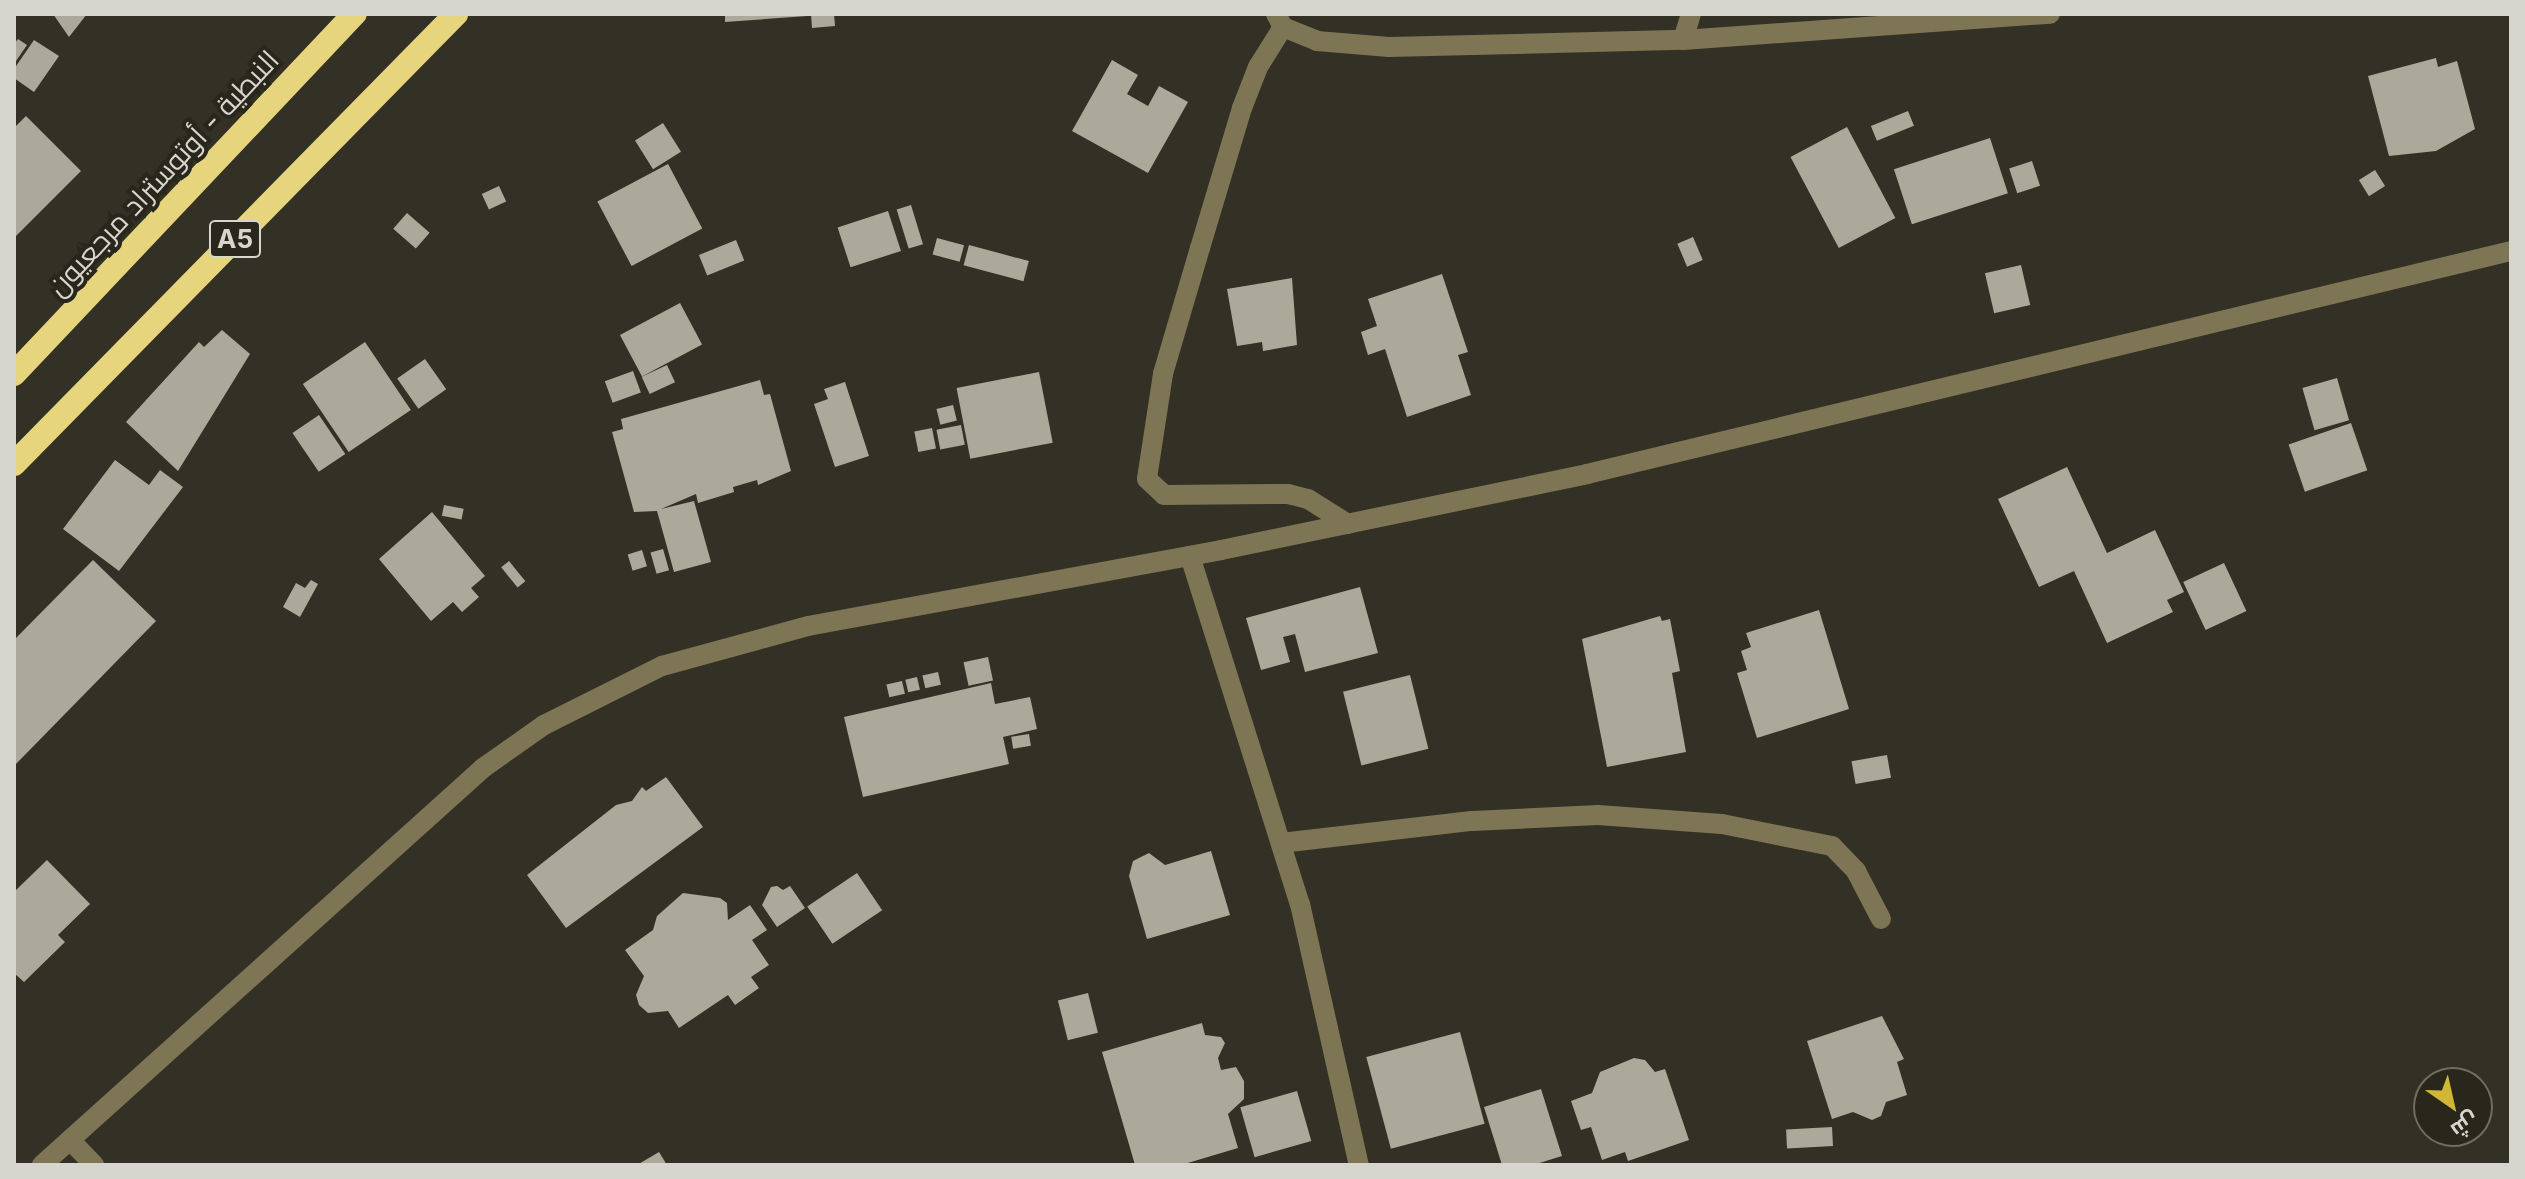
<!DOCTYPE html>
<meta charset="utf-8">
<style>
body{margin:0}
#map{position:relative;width:2525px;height:1179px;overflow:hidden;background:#333025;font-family:Inter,Cairo,sans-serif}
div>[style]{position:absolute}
.building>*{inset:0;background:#aca99b;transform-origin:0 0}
.minor>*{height:20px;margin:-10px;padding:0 10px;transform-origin:10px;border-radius:10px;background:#7d7553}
.highway>*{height:24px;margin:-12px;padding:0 12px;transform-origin:12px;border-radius:12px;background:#e7d57d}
span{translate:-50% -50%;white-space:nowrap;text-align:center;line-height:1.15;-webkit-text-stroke:8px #29271b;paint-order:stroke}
.shield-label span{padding:2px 6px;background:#29271b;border:2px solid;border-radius:6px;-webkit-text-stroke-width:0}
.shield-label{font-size:26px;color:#d7d6ce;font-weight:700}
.street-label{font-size:28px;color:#d7d6ce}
.frame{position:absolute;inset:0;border:16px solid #d7d6ce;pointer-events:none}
.north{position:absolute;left:2413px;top:1067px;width:80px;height:80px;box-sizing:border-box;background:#29271b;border:2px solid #6f6d63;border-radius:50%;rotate:146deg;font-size:22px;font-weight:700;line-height:32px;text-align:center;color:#d7d6ce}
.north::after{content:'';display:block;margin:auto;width:28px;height:36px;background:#d0b736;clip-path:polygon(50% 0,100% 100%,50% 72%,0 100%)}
</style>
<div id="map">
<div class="building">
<div style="clip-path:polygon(53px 14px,87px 14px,69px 37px)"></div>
<div style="clip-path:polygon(725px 14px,807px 14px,807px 16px,725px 22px)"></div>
<div style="clip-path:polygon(811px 14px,834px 14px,835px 26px,812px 28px)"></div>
<div style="clip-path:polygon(18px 39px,27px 45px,14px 64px,14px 44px)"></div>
<div style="clip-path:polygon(34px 40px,59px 56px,34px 92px,14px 78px,14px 69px)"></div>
<div style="clip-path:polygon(2436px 58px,2438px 67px,2457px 61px,2475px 129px,2436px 151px,2389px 156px,2368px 76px)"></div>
<div style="clip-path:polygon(1112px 60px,1138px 75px,1127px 94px,1148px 106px,1159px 86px,1188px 102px,1148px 173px,1072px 131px)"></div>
<div style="left:1908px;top:111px;width:16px;height:40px;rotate:68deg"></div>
<div style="clip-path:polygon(26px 116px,81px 171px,14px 238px,14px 128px)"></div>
<div style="left:663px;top:123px;width:34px;height:33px;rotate:58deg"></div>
<div style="left:1847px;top:127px;width:103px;height:64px;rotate:62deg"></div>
<div style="left:1990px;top:138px;width:58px;height:101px;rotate:72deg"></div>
<div style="left:2032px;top:161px;width:26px;height:24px;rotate:72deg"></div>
<div style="left:668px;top:164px;width:73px;height:80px;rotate:62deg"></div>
<div style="left:2375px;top:170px;width:19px;height:19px;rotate:58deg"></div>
<div style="left:499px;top:186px;width:17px;height:19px;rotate:65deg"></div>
<div style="left:911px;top:205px;width:41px;height:15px;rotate:73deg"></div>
<div style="left:888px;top:211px;width:42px;height:53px;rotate:72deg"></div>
<div style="left:407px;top:213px;width:30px;height:21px;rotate:41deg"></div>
<div style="left:1693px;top:237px;width:25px;height:17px;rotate:67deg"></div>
<div style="left:937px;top:238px;width:28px;height:17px;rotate:15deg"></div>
<div style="left:736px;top:240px;width:22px;height:40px;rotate:68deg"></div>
<div style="left:969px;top:245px;width:62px;height:21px;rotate:15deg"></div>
<div style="left:2021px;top:265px;width:41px;height:37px;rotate:77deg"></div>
<div style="clip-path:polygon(1442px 274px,1468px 352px,1458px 355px,1471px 395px,1407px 417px,1385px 349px,1368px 355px,1361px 332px,1377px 326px,1368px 299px)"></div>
<div style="clip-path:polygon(1292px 278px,1297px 345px,1263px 351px,1262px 342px,1237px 346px,1227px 289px)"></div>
<div style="left:680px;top:303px;width:47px;height:68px;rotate:62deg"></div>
<div style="clip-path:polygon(222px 330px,250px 354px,178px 471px,126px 422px,199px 342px,204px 347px)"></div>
<div style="left:365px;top:342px;width:82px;height:75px;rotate:56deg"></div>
<div style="left:425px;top:359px;width:37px;height:34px;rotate:55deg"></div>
<div style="left:667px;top:365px;width:19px;height:28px;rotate:65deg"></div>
<div style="left:633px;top:371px;width:23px;height:30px;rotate:70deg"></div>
<div style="left:1039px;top:372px;width:72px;height:84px;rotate:79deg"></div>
<div style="left:2337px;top:378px;width:44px;height:36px;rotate:74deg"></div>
<div style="clip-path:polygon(760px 380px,764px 395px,770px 394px,791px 471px,758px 485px,757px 480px,733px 487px,734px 492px,698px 503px,696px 494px,661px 509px,694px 501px,711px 562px,674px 572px,657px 511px,634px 512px,612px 432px,623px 429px,621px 419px)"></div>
<div style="clip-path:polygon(845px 382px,869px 456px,835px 467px,814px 404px,828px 399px,824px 389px)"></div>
<div style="left:953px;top:405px;width:16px;height:17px;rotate:76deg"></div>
<div style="left:319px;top:415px;width:47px;height:32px;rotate:56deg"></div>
<div style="left:2351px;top:423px;width:50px;height:66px;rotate:71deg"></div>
<div style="left:961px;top:425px;width:20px;height:25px;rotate:79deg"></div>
<div style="left:932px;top:428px;width:21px;height:18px;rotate:79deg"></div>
<div style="clip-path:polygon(115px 460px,149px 485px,160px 470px,183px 487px,119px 571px,63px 529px)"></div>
<div style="clip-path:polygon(2067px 467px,2107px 553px,2155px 530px,2184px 592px,2167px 600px,2173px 612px,2107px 643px,2074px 571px,2039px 587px,1998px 499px)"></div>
<div style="left:444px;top:505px;width:20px;height:11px;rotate:11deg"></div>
<div style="clip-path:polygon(432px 512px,485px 576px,471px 588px,479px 597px,462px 612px,453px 602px,431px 621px,379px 559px)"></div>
<div style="left:663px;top:549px;width:22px;height:13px;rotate:74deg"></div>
<div style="left:642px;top:550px;width:17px;height:15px;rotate:73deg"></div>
<div style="clip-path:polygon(93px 560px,156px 621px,14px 766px,14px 640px)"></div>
<div style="left:509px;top:561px;width:26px;height:10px;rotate:51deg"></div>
<div style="left:2224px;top:563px;width:53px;height:45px;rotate:65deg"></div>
<div style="clip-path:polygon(311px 580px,318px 584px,300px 617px,283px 607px,296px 583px,305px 588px)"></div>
<div style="clip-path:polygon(1360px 587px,1378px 653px,1305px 672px,1295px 634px,1283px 637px,1290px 662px,1261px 670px,1246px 618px)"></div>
<div style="clip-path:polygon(1819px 610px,1849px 709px,1757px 738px,1737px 673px,1747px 670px,1741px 651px,1751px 647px,1746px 633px)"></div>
<div style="clip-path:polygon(1660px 616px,1662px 621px,1670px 619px,1680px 671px,1672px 673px,1686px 752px,1607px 767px,1582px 639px)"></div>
<div style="left:988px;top:657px;width:24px;height:25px;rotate:78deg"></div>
<div style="left:938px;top:672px;width:13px;height:16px;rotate:77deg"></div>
<div style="left:1410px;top:675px;width:76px;height:69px;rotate:76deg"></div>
<div style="left:917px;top:677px;width:13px;height:12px;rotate:77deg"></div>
<div style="left:902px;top:681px;width:13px;height:16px;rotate:77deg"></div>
<div style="clip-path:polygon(991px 683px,995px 704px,1030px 697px,1037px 729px,1003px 737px,1009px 764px,863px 797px,844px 717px)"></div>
<div style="left:1029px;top:734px;width:12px;height:18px;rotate:81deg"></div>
<div style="left:1887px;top:755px;width:23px;height:36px;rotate:80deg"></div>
<div style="clip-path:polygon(666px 777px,703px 827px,566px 928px,527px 875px,616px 805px,632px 801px,642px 787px,646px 791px)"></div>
<div style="clip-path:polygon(1211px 851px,1230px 915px,1147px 939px,1129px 876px,1133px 861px,1149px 853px,1165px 865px)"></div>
<div style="clip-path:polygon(47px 860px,90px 904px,58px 935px,65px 942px,24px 982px,14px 973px,14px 892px)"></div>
<div style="left:857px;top:873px;width:45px;height:60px;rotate:56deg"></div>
<div style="clip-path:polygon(777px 886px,783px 890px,790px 886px,805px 908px,777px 927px,762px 905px,771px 887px)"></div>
<div style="clip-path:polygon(683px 893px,720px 898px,727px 903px,728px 920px,750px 905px,767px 930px,752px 940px,769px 965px,751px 977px,759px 988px,735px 1005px,728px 995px,679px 1028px,668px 1011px,648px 1013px,639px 1005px,636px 995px,644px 976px,625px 950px,653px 930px,657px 916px)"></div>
<div style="left:1088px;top:993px;width:41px;height:31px;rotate:76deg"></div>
<div style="clip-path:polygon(1882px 1016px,1904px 1059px,1897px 1062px,1907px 1095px,1886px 1102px,1881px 1116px,1872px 1120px,1853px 1112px,1832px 1119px,1807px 1041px)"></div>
<div style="clip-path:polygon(1202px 1023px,1205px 1035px,1221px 1037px,1225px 1043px,1218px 1058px,1221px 1070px,1236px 1067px,1244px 1081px,1244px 1099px,1228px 1114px,1238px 1148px,1181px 1165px,1135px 1165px,1102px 1052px)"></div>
<div style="left:1460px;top:1032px;width:95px;height:97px;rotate:75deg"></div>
<div style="clip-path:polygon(1634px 1058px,1645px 1060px,1655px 1072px,1665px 1069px,1689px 1140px,1628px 1161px,1625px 1152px,1602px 1160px,1591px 1127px,1581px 1130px,1571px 1101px,1592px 1093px,1600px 1072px)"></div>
<div style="clip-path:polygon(1541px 1089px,1562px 1156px,1533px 1165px,1502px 1165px,1484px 1107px)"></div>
<div style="left:1297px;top:1091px;width:52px;height:59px;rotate:74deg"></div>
<div style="left:1832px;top:1127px;width:19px;height:46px;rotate:87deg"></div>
<div style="clip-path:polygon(659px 1152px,667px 1165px,637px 1165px)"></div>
</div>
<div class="minor">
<div style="left:1276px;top:14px;width:15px;rotate:62deg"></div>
<div style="left:1283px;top:27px;width:37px;rotate:22deg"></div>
<div style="left:1317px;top:41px;width:72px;rotate:4.8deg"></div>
<div style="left:1389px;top:47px;width:294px;rotate:-1.4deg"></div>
<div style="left:1683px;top:40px;width:368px;rotate:-4.1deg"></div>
<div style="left:1283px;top:27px;width:47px;rotate:122deg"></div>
<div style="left:1258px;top:67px;width:44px;rotate:111.3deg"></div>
<div style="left:1242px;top:108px;width:146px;rotate:106.7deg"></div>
<div style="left:1200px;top:248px;width:131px;rotate:106.4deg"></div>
<div style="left:1163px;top:374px;width:106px;rotate:98.7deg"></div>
<div style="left:1147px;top:479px;width:23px;rotate:43deg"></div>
<div style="left:1164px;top:495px;width:124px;rotate:-0.5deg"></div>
<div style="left:1288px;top:494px;width:21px;rotate:14deg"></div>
<div style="left:1308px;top:499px;width:47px;rotate:32deg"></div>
<div style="left:1683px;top:40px;width:27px;rotate:-73deg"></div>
<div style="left:1190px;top:556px;width:365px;rotate:72.5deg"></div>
<div style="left:1300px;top:904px;width:268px;rotate:77.3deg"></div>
<div style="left:1281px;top:843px;width:192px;rotate:-6.6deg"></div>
<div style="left:1472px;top:821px;width:126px;rotate:-2.7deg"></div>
<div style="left:1598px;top:815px;width:124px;rotate:4.2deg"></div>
<div style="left:1722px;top:824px;width:112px;rotate:11.3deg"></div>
<div style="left:1832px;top:846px;width:35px;rotate:46deg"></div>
<div style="left:1856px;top:871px;width:54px;rotate:62.5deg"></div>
<div style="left:70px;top:1140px;width:35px;rotate:46deg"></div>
<div style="left:42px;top:1165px;width:593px;rotate:-41.99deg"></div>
<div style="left:483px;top:768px;width:75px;rotate:-35.2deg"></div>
<div style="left:544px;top:725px;width:132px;rotate:-26.6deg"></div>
<div style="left:662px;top:666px;width:151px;rotate:-15.3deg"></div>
<div style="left:808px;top:626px;width:420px;rotate:-10.4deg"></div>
<div style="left:1221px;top:550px;width:374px;rotate:-11.7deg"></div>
<div style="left:1587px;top:474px;width:951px;rotate:-13.57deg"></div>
</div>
<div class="highway">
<div style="left:14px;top:374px;width:496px;rotate:-46.6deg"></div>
<div style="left:14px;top:464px;width:631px;rotate:-45.51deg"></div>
</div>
<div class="shield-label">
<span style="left:235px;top:239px">A5</span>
</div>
<div class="street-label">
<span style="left:163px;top:173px;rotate:-47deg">النبطية - أوتوستراد مرجعيون</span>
</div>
<div class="frame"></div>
<div class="north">ش</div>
</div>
